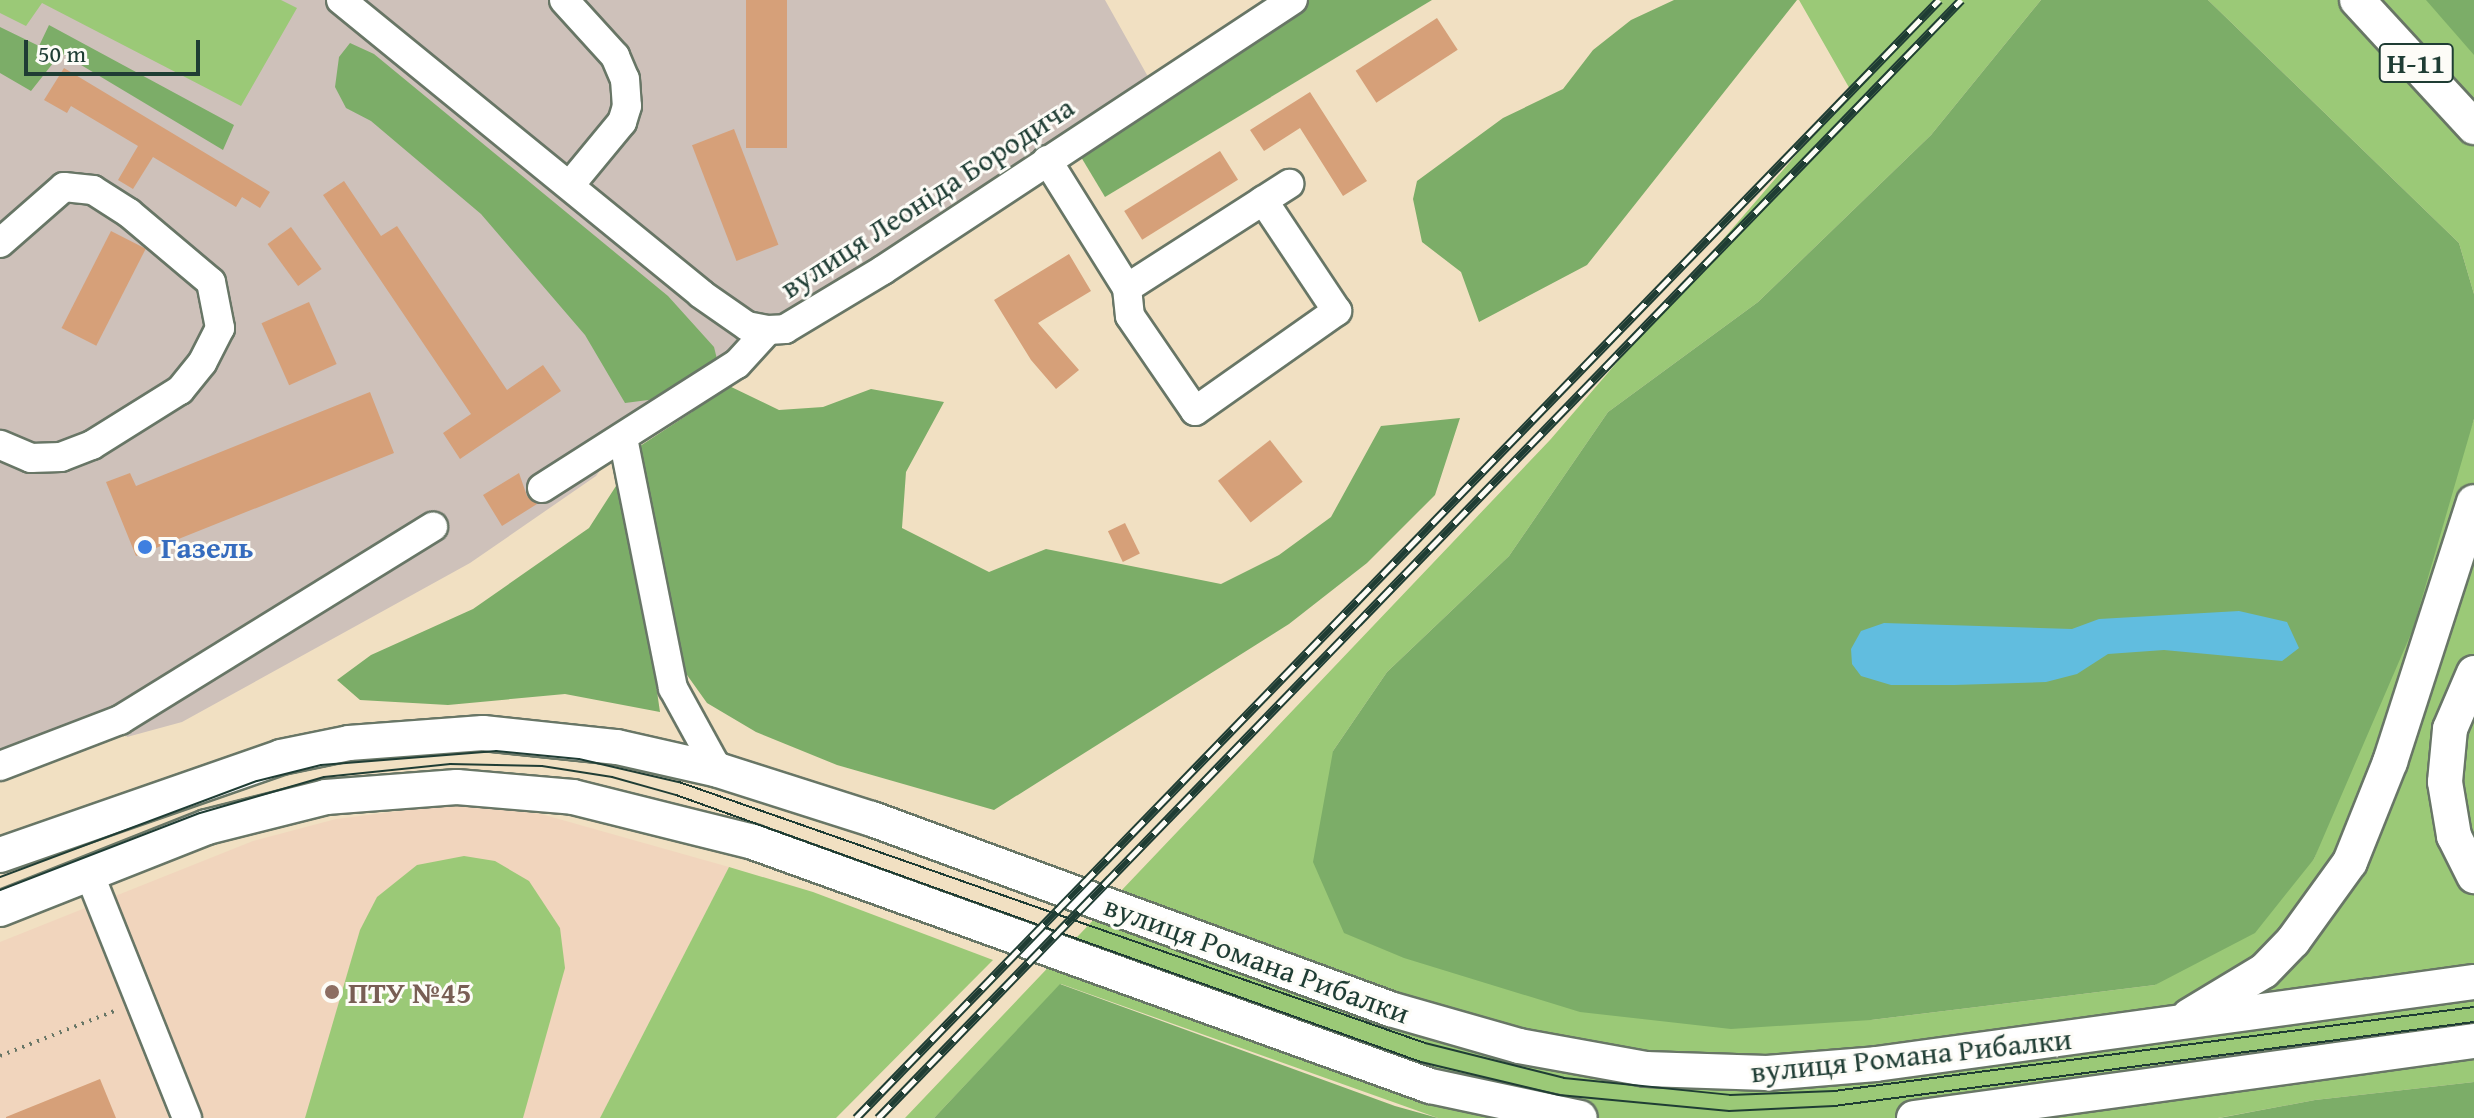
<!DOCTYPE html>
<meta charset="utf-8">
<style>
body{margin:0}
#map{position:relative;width:2474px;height:1118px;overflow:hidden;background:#f1e0c2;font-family:"Gentium Book Plus",serif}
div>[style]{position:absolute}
.built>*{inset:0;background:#f1d5bd}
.industrial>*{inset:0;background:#cec1ba}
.green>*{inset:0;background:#9bc977}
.forest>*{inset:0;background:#7cad68}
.water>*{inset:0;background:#61bddf}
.building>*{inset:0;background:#d6a079;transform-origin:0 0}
.path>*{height:4px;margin-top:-2px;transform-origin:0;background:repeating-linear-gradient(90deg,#687666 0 2px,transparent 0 8px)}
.roads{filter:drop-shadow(2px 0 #687666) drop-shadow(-2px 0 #687666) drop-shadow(0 2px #687666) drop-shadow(0 -2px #687666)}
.minor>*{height:28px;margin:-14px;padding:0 14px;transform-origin:14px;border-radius:14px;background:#fff}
.major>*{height:34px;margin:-17px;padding:0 17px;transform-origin:17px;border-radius:17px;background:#fff}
.tram>*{height:2px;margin:-1px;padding:0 1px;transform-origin:1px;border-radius:1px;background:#1f3d34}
.rail>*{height:9px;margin-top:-4.5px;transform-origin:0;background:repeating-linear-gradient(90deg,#fdfcf7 0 18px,#1f3d34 0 36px);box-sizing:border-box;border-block:2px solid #1f3d34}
.dots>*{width:22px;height:22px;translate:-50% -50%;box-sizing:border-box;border:4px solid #fdfcf7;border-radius:50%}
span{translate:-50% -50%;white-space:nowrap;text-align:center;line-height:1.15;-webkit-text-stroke:6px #fdfcf7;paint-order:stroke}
.shield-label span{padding:2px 6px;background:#fdfcf7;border:2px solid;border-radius:6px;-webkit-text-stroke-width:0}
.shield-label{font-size:28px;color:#1f3d34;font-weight:700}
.street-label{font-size:30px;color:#1f3d34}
.shop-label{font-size:30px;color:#366cbe;font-weight:700}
.left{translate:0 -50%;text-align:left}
.education-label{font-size:30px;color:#785e54;font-weight:700}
.scale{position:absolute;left:24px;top:40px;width:176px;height:36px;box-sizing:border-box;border:4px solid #1f3d34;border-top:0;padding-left:10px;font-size:24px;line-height:28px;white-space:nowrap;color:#1f3d34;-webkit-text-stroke:6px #fdfcf7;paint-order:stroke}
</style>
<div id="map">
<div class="built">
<div style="clip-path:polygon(455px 804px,541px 814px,729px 867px,600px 1118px,0 1118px,0 942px,253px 841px,336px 819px)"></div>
</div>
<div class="industrial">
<div style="clip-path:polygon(0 0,1105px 0,1156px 91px,794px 315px,767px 315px,705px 296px,768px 330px,623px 438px,596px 476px,470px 563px,182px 722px,127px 737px,121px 720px,0 766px)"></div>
</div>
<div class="green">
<div style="clip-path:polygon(0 0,281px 0,297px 8px,241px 106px,42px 3px,26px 26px,0 13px)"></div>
<div style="clip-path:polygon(1799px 0,2041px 0,1931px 135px,1758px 302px,1608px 412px,1509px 556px,1387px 672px,1333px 751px,1871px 1020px,2155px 985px,2314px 859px,2474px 419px,2474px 1082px,2315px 1100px,2218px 1118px,1438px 1118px,1061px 984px,934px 1118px,905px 1118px,1550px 440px,1851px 91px)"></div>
<div style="clip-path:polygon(2208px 0,2474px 0,2474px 294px,2459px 243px)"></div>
<div style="clip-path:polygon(464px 856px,495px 861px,529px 881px,560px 928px,565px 968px,523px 1118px,305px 1118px,360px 930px,377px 897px,417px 865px)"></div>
<div style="clip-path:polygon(729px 867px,813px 892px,993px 960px,836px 1118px,600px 1118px)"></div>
</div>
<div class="forest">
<div style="clip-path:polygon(1293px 0,1432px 0,1105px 197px,1072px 142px)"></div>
<div style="clip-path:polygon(1674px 0,1797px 0,1587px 265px,1479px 322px,1461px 272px,1422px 242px,1413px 199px,1417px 181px,1503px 118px,1563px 89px,1593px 50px,1631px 20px)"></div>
<div style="clip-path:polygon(2041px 0,2208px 0,2459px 243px,2474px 294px,2474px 419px,2413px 629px,2314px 859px,2255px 933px,2155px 985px,1871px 1020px,1731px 1029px,1580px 1012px,1404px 958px,1344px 933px,1313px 862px,1333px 751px,1387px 672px,1509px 556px,1608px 412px,1758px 302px,1931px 135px)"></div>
<div style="clip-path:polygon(2426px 0,2474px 0,2474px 55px)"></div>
<div style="clip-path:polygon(49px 25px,234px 125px,223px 150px,61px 53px,31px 91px,0 73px,0 27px,39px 46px)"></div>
<div style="clip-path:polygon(350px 43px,374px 54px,668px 296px,714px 347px,723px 383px,779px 410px,823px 407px,871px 389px,944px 402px,906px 472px,902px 528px,989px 572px,1046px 549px,1221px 584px,1279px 555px,1331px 517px,1381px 426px,1460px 418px,1435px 495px,1367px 563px,1289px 624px,994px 810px,837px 765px,756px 732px,707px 703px,677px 661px,637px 448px,692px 412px,699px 394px,681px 387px,656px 399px,625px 403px,585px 335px,481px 214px,371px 121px,346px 108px,335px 87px,339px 57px)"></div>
<div style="clip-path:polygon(625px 472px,660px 712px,565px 694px,448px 705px,360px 700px,337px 680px,371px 655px,473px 609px,589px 528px)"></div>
<div style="clip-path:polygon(1060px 984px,1395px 1106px,1438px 1118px,934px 1118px)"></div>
<div style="clip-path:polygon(2474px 1082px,2474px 1118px,2219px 1118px,2315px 1100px)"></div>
</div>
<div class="water">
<div style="clip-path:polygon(2239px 611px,2287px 622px,2299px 648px,2282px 661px,2164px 650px,2108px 654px,2077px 674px,2046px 682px,1954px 685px,1891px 685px,1861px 676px,1852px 664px,1851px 649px,1861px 631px,1884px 623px,2072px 629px,2099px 619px)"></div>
</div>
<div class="building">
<div style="left:746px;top:0;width:41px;height:148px"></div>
<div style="left:1437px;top:18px;width:38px;height:97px;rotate:57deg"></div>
<div style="clip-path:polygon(64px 68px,270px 192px,260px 208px,242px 197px,236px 207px,153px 157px,133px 189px,118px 180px,138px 146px,71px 106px,67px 113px,44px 100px)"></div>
<div style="clip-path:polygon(1310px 92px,1367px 181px,1343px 196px,1300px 128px,1264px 151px,1250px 130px)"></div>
<div style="left:734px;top:129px;width:124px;height:45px;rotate:69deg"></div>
<div style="left:1220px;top:151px;width:34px;height:113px;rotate:58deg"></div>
<div style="clip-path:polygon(344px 181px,381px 236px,397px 226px,507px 390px,543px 365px,561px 391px,460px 459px,443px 433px,471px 414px,323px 195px)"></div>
<div style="left:291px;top:227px;width:52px;height:29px;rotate:54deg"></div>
<div style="left:111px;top:231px;width:39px;height:109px;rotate:27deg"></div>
<div style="clip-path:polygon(1069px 254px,1091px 291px,1038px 323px,1079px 370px,1056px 389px,1031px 360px,994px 300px)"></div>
<div style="left:309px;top:302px;width:68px;height:52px;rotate:66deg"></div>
<div style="clip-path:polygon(370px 392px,394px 453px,136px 556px,106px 482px,130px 473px,136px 486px)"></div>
<div style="left:1270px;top:440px;width:53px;height:66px;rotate:52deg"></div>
<div style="clip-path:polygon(519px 473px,527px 496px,537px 504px,502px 526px,483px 495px)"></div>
<div style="left:1125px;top:523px;width:34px;height:19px;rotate:64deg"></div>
<div style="clip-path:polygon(100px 1079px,116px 1118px,6px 1118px,6px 1117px)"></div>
</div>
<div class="path">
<div style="left:0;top:1056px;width:126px;rotate:-21.5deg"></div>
</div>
<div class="roads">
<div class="minor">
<div style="left:341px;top:0;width:465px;rotate:39.2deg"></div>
<div style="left:701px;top:294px;width:56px;rotate:34.8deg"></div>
<div style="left:747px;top:326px;width:21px;rotate:11deg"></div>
<div style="left:768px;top:330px;width:17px;rotate:-3deg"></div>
<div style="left:785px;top:329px;width:114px;rotate:-31deg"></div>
<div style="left:883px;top:270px;width:491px;rotate:-33.4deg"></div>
<div style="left:564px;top:0;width:76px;rotate:47.7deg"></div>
<div style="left:615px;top:56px;width:25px;rotate:67deg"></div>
<div style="left:625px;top:79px;width:27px;rotate:86deg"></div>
<div style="left:627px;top:106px;width:17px;rotate:107deg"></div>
<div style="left:622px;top:122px;width:82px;rotate:129.5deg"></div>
<div style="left:1047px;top:160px;width:151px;rotate:58deg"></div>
<div style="left:1127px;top:288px;width:193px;rotate:-32.7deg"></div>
<div style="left:0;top:243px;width:85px;rotate:-41.2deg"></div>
<div style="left:64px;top:187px;width:29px;rotate:6deg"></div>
<div style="left:93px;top:190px;width:43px;rotate:32.6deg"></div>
<div style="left:129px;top:213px;width:107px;rotate:40.1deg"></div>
<div style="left:211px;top:282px;width:47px;rotate:78.9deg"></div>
<div style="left:220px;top:328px;width:39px;rotate:117deg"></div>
<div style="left:202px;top:363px;width:35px;rotate:129deg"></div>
<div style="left:180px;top:390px;width:104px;rotate:148deg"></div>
<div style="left:92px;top:445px;width:33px;rotate:159deg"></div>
<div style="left:61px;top:457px;width:30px;rotate:178deg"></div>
<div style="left:31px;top:458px;width:34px;rotate:-157deg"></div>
<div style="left:1127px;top:288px;width:28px;rotate:84deg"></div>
<div style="left:1130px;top:316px;width:115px;rotate:55.6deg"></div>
<div style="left:1195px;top:411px;width:174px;rotate:-35.2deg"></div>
<div style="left:1337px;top:311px;width:133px;rotate:-123.7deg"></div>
<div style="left:623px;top:438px;width:255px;rotate:78.7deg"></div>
<div style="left:673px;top:688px;width:94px;rotate:61.2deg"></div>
<div style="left:542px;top:488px;width:231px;rotate:-32.5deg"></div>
<div style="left:737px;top:364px;width:46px;rotate:-47.6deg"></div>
<div style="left:0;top:766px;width:129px;rotate:-21deg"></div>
<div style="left:120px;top:720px;width:368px;rotate:-31.7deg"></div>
<div style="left:89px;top:873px;width:264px;rotate:68.2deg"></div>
</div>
<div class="major">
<div style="left:2357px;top:0;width:173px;rotate:47.3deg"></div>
<div style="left:2474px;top:673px;width:61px;rotate:113.2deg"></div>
<div style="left:2450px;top:729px;width:53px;rotate:95.4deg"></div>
<div style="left:2445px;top:782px;width:55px;rotate:80.5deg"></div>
<div style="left:2454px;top:836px;width:45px;rotate:63.4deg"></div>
<div style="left:0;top:855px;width:298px;rotate:-19.2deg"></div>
<div style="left:281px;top:757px;width:69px;rotate:-11.6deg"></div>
<div style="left:349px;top:743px;width:134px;rotate:-4.3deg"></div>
<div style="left:483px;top:733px;width:135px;rotate:6deg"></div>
<div style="left:617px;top:747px;width:104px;rotate:12.8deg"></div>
<div style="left:718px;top:770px;width:162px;rotate:17.7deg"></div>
<div style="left:872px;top:819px;width:552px;rotate:20.14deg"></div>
<div style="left:1390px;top:1009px;width:134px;rotate:16deg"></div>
<div style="left:1519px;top:1046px;width:129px;rotate:10.3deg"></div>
<div style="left:1646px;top:1069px;width:121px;rotate:1.9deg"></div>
<div style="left:1767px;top:1073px;width:109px;rotate:-4.7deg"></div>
<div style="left:1876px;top:1064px;width:604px;rotate:-7.81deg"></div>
<div style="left:0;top:909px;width:223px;rotate:-21.6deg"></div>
<div style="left:207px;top:827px;width:123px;rotate:-14.1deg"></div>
<div style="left:326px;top:797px;width:131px;rotate:-4.4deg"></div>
<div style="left:457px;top:787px;width:116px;rotate:4.9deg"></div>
<div style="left:573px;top:797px;width:186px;rotate:14deg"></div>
<div style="left:753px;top:842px;width:720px;rotate:19.82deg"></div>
<div style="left:1430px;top:1086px;width:153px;rotate:12deg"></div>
<div style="left:2189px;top:1016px;width:87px;rotate:-31deg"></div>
<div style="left:2264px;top:971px;width:42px;rotate:-46deg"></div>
<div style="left:2293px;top:941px;width:97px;rotate:-54.2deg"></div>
<div style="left:2350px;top:862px;width:108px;rotate:-68.2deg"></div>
<div style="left:2390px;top:762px;width:273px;rotate:-72.1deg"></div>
<div style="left:1914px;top:1118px;width:565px;rotate:-7.83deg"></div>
</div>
</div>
<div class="tram">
<div style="left:0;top:877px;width:274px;rotate:-20.5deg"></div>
<div style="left:257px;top:781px;width:66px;rotate:-14deg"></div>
<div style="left:321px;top:765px;width:176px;rotate:-4.6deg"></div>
<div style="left:496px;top:751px;width:83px;rotate:5.5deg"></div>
<div style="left:579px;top:759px;width:103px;rotate:13deg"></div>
<div style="left:679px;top:782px;width:790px;rotate:19.28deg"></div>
<div style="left:1425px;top:1043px;width:143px;rotate:14.1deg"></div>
<div style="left:1564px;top:1078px;width:167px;rotate:5.8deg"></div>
<div style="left:1730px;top:1095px;width:104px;rotate:-2.2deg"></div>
<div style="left:1834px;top:1091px;width:645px;rotate:-7.48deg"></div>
<div style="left:0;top:890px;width:214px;rotate:-21.1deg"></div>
<div style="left:200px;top:813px;width:129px;rotate:-16.2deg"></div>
<div style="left:324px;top:777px;width:127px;rotate:-5.9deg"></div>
<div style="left:450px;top:764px;width:92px;rotate:1.2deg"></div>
<div style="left:542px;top:766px;width:71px;rotate:8.9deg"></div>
<div style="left:612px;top:777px;width:66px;rotate:15.7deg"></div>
<div style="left:676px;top:795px;width:791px;rotate:19.72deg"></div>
<div style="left:1421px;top:1062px;width:142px;rotate:13.4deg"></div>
<div style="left:1559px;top:1095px;width:171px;rotate:5.4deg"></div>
<div style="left:1729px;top:1111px;width:105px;rotate:-2.7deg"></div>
<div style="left:1834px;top:1106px;width:645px;rotate:-7.48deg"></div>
</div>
<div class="rail">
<div style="left:856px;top:1118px;width:1557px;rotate:-45.91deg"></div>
<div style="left:878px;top:1118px;width:1557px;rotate:-45.91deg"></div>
</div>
<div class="dots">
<div style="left:145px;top:547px;background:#3f7fe0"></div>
<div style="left:332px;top:992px;background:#8d6e63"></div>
</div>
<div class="shield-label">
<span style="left:2416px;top:63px">Н-11</span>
</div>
<div class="street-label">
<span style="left:927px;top:197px;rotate:-33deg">вулиця Леоніда Бородича</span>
<span style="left:1257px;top:959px;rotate:20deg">вулиця Романа Рибалки</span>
<span style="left:1911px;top:1055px;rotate:-6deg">вулиця Романа Рибалки</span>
</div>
<div class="shop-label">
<span class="left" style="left:161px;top:547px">Газель</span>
</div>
<div class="education-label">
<span class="left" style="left:348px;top:992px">ПТУ №45</span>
</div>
<div class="scale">50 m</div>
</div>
